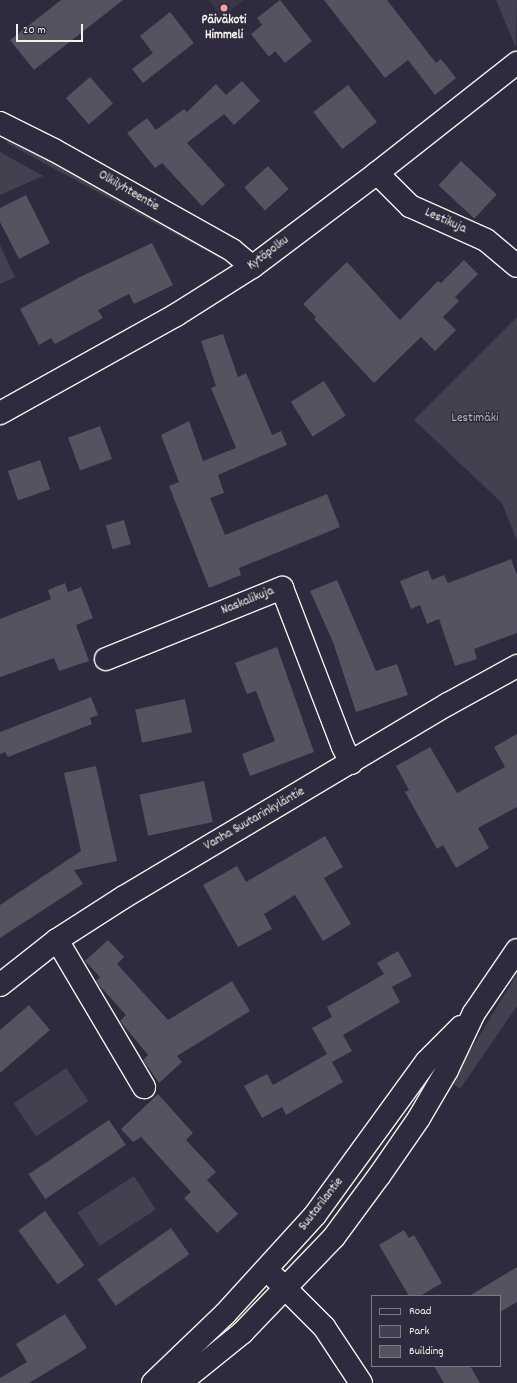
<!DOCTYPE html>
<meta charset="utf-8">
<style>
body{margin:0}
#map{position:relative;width:517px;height:1383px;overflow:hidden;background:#2f2a3d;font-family:Dekko,sans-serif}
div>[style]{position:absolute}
.built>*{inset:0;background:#3b3647}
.green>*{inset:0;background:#454050;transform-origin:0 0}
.building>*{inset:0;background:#56525f;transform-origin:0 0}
.roads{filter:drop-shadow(1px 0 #f4f1e8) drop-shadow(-1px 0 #f4f1e8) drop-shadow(0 1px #f4f1e8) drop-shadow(0 -1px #f4f1e8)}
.minor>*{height:22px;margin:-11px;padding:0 11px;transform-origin:11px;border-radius:11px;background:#2f2a3d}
.major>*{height:22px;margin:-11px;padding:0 11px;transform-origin:11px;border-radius:11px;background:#2f2a3d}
.dots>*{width:11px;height:11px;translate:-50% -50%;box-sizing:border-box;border:2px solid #2f2a3d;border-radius:50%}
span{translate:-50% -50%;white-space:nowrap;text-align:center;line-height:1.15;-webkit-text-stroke:3px #2f2a3d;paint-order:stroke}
.poi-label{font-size:13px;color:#f4f1e8;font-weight:700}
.street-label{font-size:13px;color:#f4f1e8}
.park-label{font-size:13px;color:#b7b3b3}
.legend{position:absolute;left:371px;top:1295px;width:130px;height:72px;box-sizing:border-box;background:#2f2a3d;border:1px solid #7e7a81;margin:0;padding:5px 7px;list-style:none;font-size:12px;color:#f4f1e8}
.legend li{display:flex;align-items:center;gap:8px;height:20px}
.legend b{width:20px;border:1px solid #7e7a81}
.scale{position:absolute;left:16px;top:24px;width:67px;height:18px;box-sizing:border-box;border:2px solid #f4f1e8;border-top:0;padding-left:5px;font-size:12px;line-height:14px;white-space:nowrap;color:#f4f1e8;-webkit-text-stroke:3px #2f2a3d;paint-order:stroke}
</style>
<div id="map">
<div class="built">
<div style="clip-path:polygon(209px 0,244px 0,222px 17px)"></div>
</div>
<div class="green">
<div style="clip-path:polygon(496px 0,517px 0,516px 48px)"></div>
<div style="clip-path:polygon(11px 135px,219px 250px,223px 260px,7px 143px)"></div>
<div style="clip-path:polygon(0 152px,43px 176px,0 195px)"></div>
<div style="clip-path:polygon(0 245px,15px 277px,0 284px)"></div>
<div style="clip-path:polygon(517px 317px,517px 541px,502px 503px,414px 420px)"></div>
<div style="clip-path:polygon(517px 974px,517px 1006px,460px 1089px,451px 1082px)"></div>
<div style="left:66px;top:1068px;width:40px;height:63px;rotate:56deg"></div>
<div style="left:134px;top:1176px;width:40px;height:67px;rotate:57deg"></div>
</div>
<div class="building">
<div style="clip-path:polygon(61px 0,123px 0,34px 70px,10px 40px)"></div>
<div style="clip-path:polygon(280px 0,312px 41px,285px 63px,275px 51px,269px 57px,251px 34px,262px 25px,257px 18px)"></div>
<div style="clip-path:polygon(324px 0,387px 0,436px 63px,441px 59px,456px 78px,435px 95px,408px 60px,385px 78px)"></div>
<div style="clip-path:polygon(170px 12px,194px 43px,143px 83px,132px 69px,153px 53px,140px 36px)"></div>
<div style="left:90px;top:77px;width:35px;height:32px;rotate:49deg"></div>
<div style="clip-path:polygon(242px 81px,260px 101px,234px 125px,224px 114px,187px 143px,225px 185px,202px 206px,162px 163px,155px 168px,127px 133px,147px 118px,156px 130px,184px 109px,187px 112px,216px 84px,226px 95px)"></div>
<div style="left:348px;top:85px;width:47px;height:44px;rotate:52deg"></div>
<div style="left:461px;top:161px;width:49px;height:33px;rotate:43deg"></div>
<div style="left:268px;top:166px;width:31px;height:32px;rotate:48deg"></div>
<div style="clip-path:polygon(26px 195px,50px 243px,19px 259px,0 222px,0 208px)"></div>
<div style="clip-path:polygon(152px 243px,173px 285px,134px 304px,129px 294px,98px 310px,103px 318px,55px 344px,51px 338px,39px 345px,20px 309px,80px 277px)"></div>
<div style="clip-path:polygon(464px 260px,478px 274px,455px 297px,459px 301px,443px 317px,456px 330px,435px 351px,421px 337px,374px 383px,314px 319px,316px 317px,303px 304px,347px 262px,400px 320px,438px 281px,441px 283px)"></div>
<div style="clip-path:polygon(223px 334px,238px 377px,246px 373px,272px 435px,281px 431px,287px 445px,218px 475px,224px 493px,210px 498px,225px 535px,327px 494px,340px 527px,239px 568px,241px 575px,209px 588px,169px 486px,179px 482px,161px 435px,189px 421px,203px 461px,236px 448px,211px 388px,216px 386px,201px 341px)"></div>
<div style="left:324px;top:381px;width:41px;height:39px;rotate:58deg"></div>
<div style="left:100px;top:426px;width:35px;height:34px;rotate:70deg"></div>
<div style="left:40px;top:460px;width:31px;height:34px;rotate:71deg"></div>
<div style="left:124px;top:520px;width:25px;height:19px;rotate:74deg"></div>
<div style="clip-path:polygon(511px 559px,517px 575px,517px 633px,474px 649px,477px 659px,455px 666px,439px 619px,427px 624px,420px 605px,411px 609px,400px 581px,428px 570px,432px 580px,444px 575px,448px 583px)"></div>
<div style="clip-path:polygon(337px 580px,376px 671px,397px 664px,408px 695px,356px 712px,333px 642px,310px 591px)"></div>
<div style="clip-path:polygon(65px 583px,68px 592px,81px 587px,93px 618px,76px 625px,89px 661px,59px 671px,54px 658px,0 677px,0 619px,51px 599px,48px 590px)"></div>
<div style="clip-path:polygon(277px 647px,314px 752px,250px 776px,242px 754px,275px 741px,256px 691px,247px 694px,235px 663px)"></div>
<div style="clip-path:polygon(91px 697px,98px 715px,90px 718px,92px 724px,8px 757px,5px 752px,0 754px,0 732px)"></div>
<div style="left:185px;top:699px;width:34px;height:51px;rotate:78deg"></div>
<div style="clip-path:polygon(517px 734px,517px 807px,478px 828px,489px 848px,456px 868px,443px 845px,437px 849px,405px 792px,409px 790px,396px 766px,430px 747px,457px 793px,505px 767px,494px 747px)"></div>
<div style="clip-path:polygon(96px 766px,117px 861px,74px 870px,83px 884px,0 938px,0 905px,81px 851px,64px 773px)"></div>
<div style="left:204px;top:781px;width:42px;height:66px;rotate:78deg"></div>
<div style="clip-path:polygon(325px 836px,343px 867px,324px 878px,351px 924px,323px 941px,295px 895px,264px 914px,272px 929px,238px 947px,203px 885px,237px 866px,246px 882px)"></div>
<div style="clip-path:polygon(108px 940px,124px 957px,117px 964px,168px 1020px,232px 981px,250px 1011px,177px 1056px,182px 1062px,159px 1083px,143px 1060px,148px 1055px,120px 1021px,126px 1015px,98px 984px,96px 981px,100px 977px,85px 961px)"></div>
<div style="clip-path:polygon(398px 951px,412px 976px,392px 987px,400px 1002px,343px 1035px,352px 1051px,332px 1062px,343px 1082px,286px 1115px,282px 1107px,262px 1118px,244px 1086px,267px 1074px,273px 1085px,327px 1054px,312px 1028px,332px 1017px,327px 1007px,384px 974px,377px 963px)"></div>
<div style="clip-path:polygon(29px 1005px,50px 1030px,0 1073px,0 1030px)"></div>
<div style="clip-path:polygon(158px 1094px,193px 1133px,186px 1140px,216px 1172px,207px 1180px,238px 1214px,217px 1233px,184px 1198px,191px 1192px,141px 1137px,133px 1142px,121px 1129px)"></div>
<div style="left:109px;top:1120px;width:30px;height:97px;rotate:56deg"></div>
<div style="left:45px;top:1211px;width:67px;height:33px;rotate:54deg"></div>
<div style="left:171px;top:1228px;width:32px;height:90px;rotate:55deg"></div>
<div style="clip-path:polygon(404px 1230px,409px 1238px,414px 1235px,442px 1283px,420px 1296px,409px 1296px,379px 1245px)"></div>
<div style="clip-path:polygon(517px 1267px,517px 1302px,500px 1312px,500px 1296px,469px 1296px)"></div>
<div style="clip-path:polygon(65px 1314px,87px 1348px,29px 1383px,0 1383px,0 1378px,27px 1362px,16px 1344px)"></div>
<div style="clip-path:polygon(434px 1366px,470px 1366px,480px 1383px,444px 1383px)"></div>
</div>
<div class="roads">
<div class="minor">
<div style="left:0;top:123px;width:60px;rotate:26.6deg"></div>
<div style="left:54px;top:150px;width:204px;rotate:29.3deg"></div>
<div style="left:232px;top:250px;width:26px;rotate:40deg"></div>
<div style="left:377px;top:173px;width:47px;rotate:45deg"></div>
<div style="left:410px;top:206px;width:83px;rotate:24.1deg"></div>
<div style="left:486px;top:240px;width:40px;rotate:40deg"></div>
<div style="left:0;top:413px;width:201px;rotate:-29.1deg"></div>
<div style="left:176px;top:315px;width:90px;rotate:-32.3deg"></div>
<div style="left:252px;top:267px;width:156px;rotate:-36.9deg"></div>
<div style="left:377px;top:173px;width:178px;rotate:-38.2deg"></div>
<div style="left:106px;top:659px;width:190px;rotate:-22deg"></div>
<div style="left:282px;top:588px;width:170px;rotate:69deg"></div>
<div style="left:343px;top:747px;width:18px;rotate:63deg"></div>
<div style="left:57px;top:940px;width:171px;rotate:59.4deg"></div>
<div style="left:0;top:985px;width:73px;rotate:-38.3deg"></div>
<div style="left:57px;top:940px;width:80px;rotate:-32.7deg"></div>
<div style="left:124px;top:897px;width:377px;rotate:-30.8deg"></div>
<div style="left:448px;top:704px;width:79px;rotate:-28.8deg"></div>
<div style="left:267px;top:1270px;width:81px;rotate:45deg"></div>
<div style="left:324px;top:1327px;width:67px;rotate:56.5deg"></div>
</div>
<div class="major">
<div style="left:153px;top:1383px;width:100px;rotate:-43.8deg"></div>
<div style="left:225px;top:1314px;width:134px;rotate:-47.7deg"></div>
<div style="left:315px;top:1215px;width:190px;rotate:-54deg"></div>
<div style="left:427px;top:1061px;width:48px;rotate:-45deg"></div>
<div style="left:180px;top:1383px;width:80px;rotate:-38.9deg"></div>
<div style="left:242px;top:1333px;width:133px;rotate:-46.2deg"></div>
<div style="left:334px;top:1237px;width:76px;rotate:-53.6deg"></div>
<div style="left:379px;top:1176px;width:70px;rotate:-55.4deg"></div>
<div style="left:419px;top:1118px;width:56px;rotate:-59.7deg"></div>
<div style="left:447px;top:1070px;width:63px;rotate:-64.7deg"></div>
<div style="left:474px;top:1013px;width:76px;rotate:-55.7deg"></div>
</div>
</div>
<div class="dots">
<div style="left:224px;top:8px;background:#ff9aa2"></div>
</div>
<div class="poi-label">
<span style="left:224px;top:29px">Päiväkoti<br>Himmeli</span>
</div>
<div class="street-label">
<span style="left:128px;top:192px;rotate:30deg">Olkilyhteentie</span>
<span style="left:445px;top:222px;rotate:24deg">Lestikuja</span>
<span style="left:269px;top:254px;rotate:-37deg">Kytöpolku</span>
<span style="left:248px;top:602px;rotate:-22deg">Naskalikuja</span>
<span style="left:255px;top:820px;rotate:-30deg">Vanha Suutarinkyläntie</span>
<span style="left:322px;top:1205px;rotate:-52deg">Suutarilantie</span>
</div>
<div class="park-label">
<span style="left:475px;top:419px">Lestimäki</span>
</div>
<ul class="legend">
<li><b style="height:5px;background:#2f2a3d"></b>Road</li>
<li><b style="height:11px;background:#454050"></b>Park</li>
<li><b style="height:11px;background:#56525f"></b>Building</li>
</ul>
<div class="scale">20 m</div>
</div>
